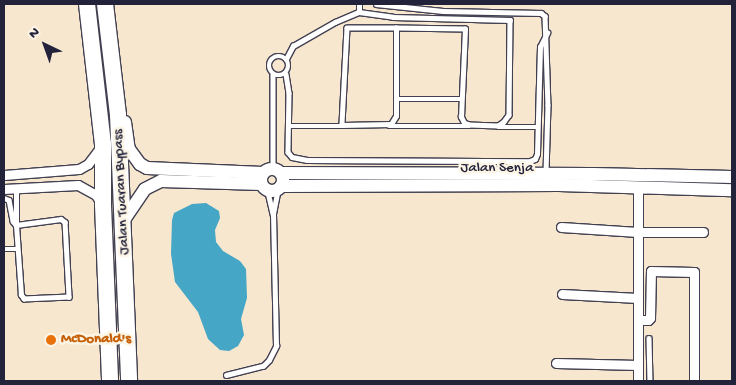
<!DOCTYPE html>
<style>
body{margin:0}
#map{position:relative;width:736px;height:385px;overflow:hidden;background:#f7e7cf;font-family:"Gochi Hand",sans-serif}
div>[style]{position:absolute}
.water>*{inset:0;background:#45a6c5}
.roads{filter:drop-shadow(1px 0 #424051) drop-shadow(-1px 0 #424051) drop-shadow(0 1px #424051) drop-shadow(0 -1px #424051)}
.lane>*{height:4.5px;margin:-2.25px;padding:0 2.25px;transform-origin:2.25px;border-radius:2.25px;background:#fff}
.lane>.ring{margin:-2.25px;padding:0;box-sizing:content-box;background:none;border:4.5px solid #fff;border-radius:50%}
.street>*{height:9px;margin:-4.5px;padding:0 4.5px;transform-origin:4.5px;border-radius:4.5px;background:#fff}
.secondary>*{height:12px;margin:-6px;padding:0 6px;transform-origin:6px;border-radius:6px;background:#fff}
.secondary>.ring{margin:-6px;padding:0;box-sizing:content-box;background:none;border:12px solid #fff;border-radius:50%}
.highway>*{height:16px;margin:-8px;padding:0 8px;transform-origin:8px;border-radius:8px;background:#fff}
.dots>*{width:14px;height:14px;translate:-50% -50%;box-sizing:border-box;border:2px solid #fcf5e5;border-radius:50%}
span{translate:-50% -50%;white-space:nowrap;text-align:center;line-height:1.15;-webkit-text-stroke:5px #fcf5e5;paint-order:stroke}
.street-label{font-size:15px;color:#22223b}
.food-label{font-size:15px;color:#c56008;font-weight:700}
.left{translate:0 -50%;text-align:left}
.frame{position:absolute;inset:0;border:5px solid #22223b;pointer-events:none}
.north{position:absolute;left:20px;top:20px;width:50px;height:50px;-webkit-text-stroke:4px #fcf5e5;paint-order:stroke;rotate:318deg;font-size:14px;font-weight:700;line-height:20px;text-align:center;color:#22223b}
.north::after{content:'';display:block;margin:auto;width:18px;height:22px;background:#22223b;clip-path:polygon(50% 0,100% 100%,50% 72%,0 100%)}
</style>
<div id="map">
<div class="water">
<div style="clip-path:polygon(206px 203px,219px 211px,220px 218px,215px 230px,216px 242px,223px 251px,240px 261px,246px 269px,247px 298px,241px 319px,244px 335px,238px 346px,229px 351px,220px 350px,208px 339px,198px 312px,175px 282px,171px 254px,172px 220px,174px 213px,192px 204px)"></div>
</div>
<div class="roads">
<div class="lane">
<div style="left:376px;top:4px;width:67px;rotate:6deg"></div>
<div style="left:443px;top:11px;width:98px;rotate:1.2deg"></div>
<div style="left:541px;top:13px;width:5px;rotate:37deg"></div>
<div style="left:545px;top:16px;width:89px;rotate:88.1deg"></div>
<div style="left:548px;top:105px;width:68px;rotate:91.7deg"></div>
<div style="left:359px;top:12px;width:8px;rotate:-90deg"></div>
<div class="ring" style="left:269px;top:56px;width:15.5px;height:15.5px"></div>
<div style="left:286px;top:59px;width:15px;rotate:-62deg"></div>
<div style="left:293px;top:46px;width:48px;rotate:-29.7deg"></div>
<div style="left:335px;top:22px;width:26px;rotate:-23deg"></div>
<div style="left:359px;top:12px;width:34px;rotate:8deg"></div>
<div style="left:393px;top:17px;width:117px;rotate:1.5deg"></div>
<div style="left:510px;top:20px;width:95px;rotate:90.6deg"></div>
<div style="left:509px;top:115px;width:9px;rotate:126deg"></div>
<div style="left:504px;top:122px;width:7px;rotate:146deg"></div>
<div style="left:498px;top:126px;width:29px;rotate:-178deg"></div>
<div style="left:469px;top:125px;width:5px;rotate:-158deg"></div>
<div style="left:464px;top:123px;width:7px;rotate:-117deg"></div>
<div style="left:461px;top:117px;width:88px;rotate:-87.4deg"></div>
<div style="left:465px;top:29px;width:69px;rotate:-179.2deg"></div>
<div style="left:396px;top:28px;width:49px;rotate:180deg"></div>
<div style="left:347px;top:28px;width:97px;rotate:93deg"></div>
<div style="left:342px;top:125px;width:49px;rotate:-1.2deg"></div>
<div style="left:391px;top:124px;width:9px;rotate:-58deg"></div>
<div style="left:396px;top:116px;width:88px;rotate:-90deg"></div>
<div style="left:286px;top:74px;width:19px;rotate:81deg"></div>
<div style="left:289px;top:93px;width:59px;rotate:91deg"></div>
<div style="left:288px;top:152px;width:6px;rotate:51deg"></div>
<div style="left:292px;top:157px;width:15px;rotate:11deg"></div>
<div style="left:307px;top:160px;width:223px;rotate:0.3deg"></div>
<div style="left:530px;top:161px;width:5px;rotate:-22deg"></div>
<div style="left:535px;top:159px;width:5px;rotate:-68deg"></div>
<div style="left:537px;top:154px;width:107px;rotate:-88.4deg"></div>
<div style="left:540px;top:47px;width:16px;rotate:-63deg"></div>
<div style="left:273px;top:75px;width:94px;rotate:90deg"></div>
<div style="left:396px;top:99px;width:66px"></div>
<div style="left:289px;top:126px;width:55px"></div>
<div style="left:389px;top:126px;width:80px"></div>
<div style="left:499px;top:127px;width:39px"></div>
<div style="left:4px;top:198px;width:5px;rotate:22deg"></div>
<div style="left:9px;top:200px;width:21px;rotate:79deg"></div>
<div style="left:13px;top:221px;width:5px;rotate:53deg"></div>
<div style="left:16px;top:225px;width:45px;rotate:-7.6deg"></div>
<div style="left:61px;top:219px;width:5px;rotate:37deg"></div>
<div style="left:65px;top:222px;width:75px;rotate:86.9deg"></div>
<div style="left:69px;top:297px;width:45px;rotate:177.5deg"></div>
<div style="left:24px;top:299px;width:5px;rotate:-127deg"></div>
<div style="left:21px;top:295px;width:70px;rotate:-94.1deg"></div>
<div style="left:16px;top:225px;width:37px;rotate:-90deg"></div>
<div style="left:273px;top:214px;width:25px;rotate:-79deg"></div>
<div style="left:4px;top:249px;width:14px"></div>
<div style="left:649px;top:338px;width:43px;rotate:88.7deg"></div>
<div style="left:226px;top:375px;width:38px;rotate:-14deg"></div>
<div style="left:263px;top:366px;width:8px;rotate:-45deg"></div>
<div style="left:269px;top:360px;width:16px;rotate:-63deg"></div>
<div style="left:276px;top:346px;width:130px;rotate:-91.3deg"></div>
<div style="left:273px;top:216px;width:27px;rotate:-103deg"></div>
</div>
<div class="street">
<div style="left:4px;top:175px;width:75px;rotate:-4.6deg"></div>
<div style="left:79px;top:169px;width:10px;rotate:-29deg"></div>
<div style="left:88px;top:164px;width:21px;rotate:-53deg"></div>
<div style="left:4px;top:189px;width:74px;rotate:-3.1deg"></div>
<div style="left:78px;top:185px;width:21px;rotate:29deg"></div>
<div style="left:96px;top:195px;width:9px;rotate:58deg"></div>
<div style="left:561px;top:227px;width:77px;rotate:3.7deg"></div>
<div style="left:638px;top:232px;width:65px"></div>
<div style="left:562px;top:294px;width:76px;rotate:3deg"></div>
<div style="left:638px;top:320px;width:10px"></div>
<div style="left:648px;top:320px;width:3px;rotate:-45deg"></div>
<div style="left:650px;top:318px;width:47px;rotate:-88.8deg"></div>
<div style="left:651px;top:271px;width:43px;rotate:1.3deg"></div>
<div style="left:694px;top:272px;width:109px;rotate:90deg"></div>
<div style="left:556px;top:363px;width:82px;rotate:1.4deg"></div>
<div style="left:638px;top:381px;width:192px;rotate:-90deg"></div>
</div>
<div class="secondary">
<div style="left:125px;top:122px;width:27px;rotate:82deg"></div>
<div style="left:129px;top:149px;width:19px;rotate:54deg"></div>
<div style="left:140px;top:164px;width:8px;rotate:30deg"></div>
<div style="left:147px;top:168px;width:116px;rotate:2.5deg"></div>
<div class="ring" style="left:261px;top:169px;width:10px;height:10px"></div>
<div style="left:281px;top:173px;width:312px;rotate:0.2deg"></div>
<div style="left:593px;top:174px;width:139px;rotate:1.2deg"></div>
<div style="left:281px;top:186px;width:278px;rotate:-0.2deg"></div>
<div style="left:559px;top:185px;width:173px;rotate:1.7deg"></div>
<div style="left:124px;top:220px;width:37px;rotate:-56deg"></div>
<div style="left:145px;top:189px;width:18px;rotate:-27deg"></div>
<div style="left:161px;top:181px;width:100px;rotate:1.7deg"></div>
</div>
<div class="highway">
<div style="left:87px;top:4px;width:141px;rotate:83.5deg"></div>
<div style="left:103px;top:144px;width:61px;rotate:90deg"></div>
<div style="left:103px;top:205px;width:176px;rotate:87.7deg"></div>
<div style="left:105px;top:4px;width:112px;rotate:83.3deg"></div>
<div style="left:118px;top:115px;width:266px;rotate:87.6deg"></div>
</div>
</div>
<div class="dots">
<div style="left:51px;top:340px;background:#e8710a"></div>
</div>
<div class="street-label">
<span style="left:497px;top:169px">Jalan Senja</span>
<span style="left:122px;top:192px;rotate:-93deg">Jalan Tuaran Bypass</span>
</div>
<div class="food-label">
<span class="left" style="left:61px;top:340px">McDonald's</span>
</div>
<div class="frame"></div>
<div class="north">N</div>
</div>
